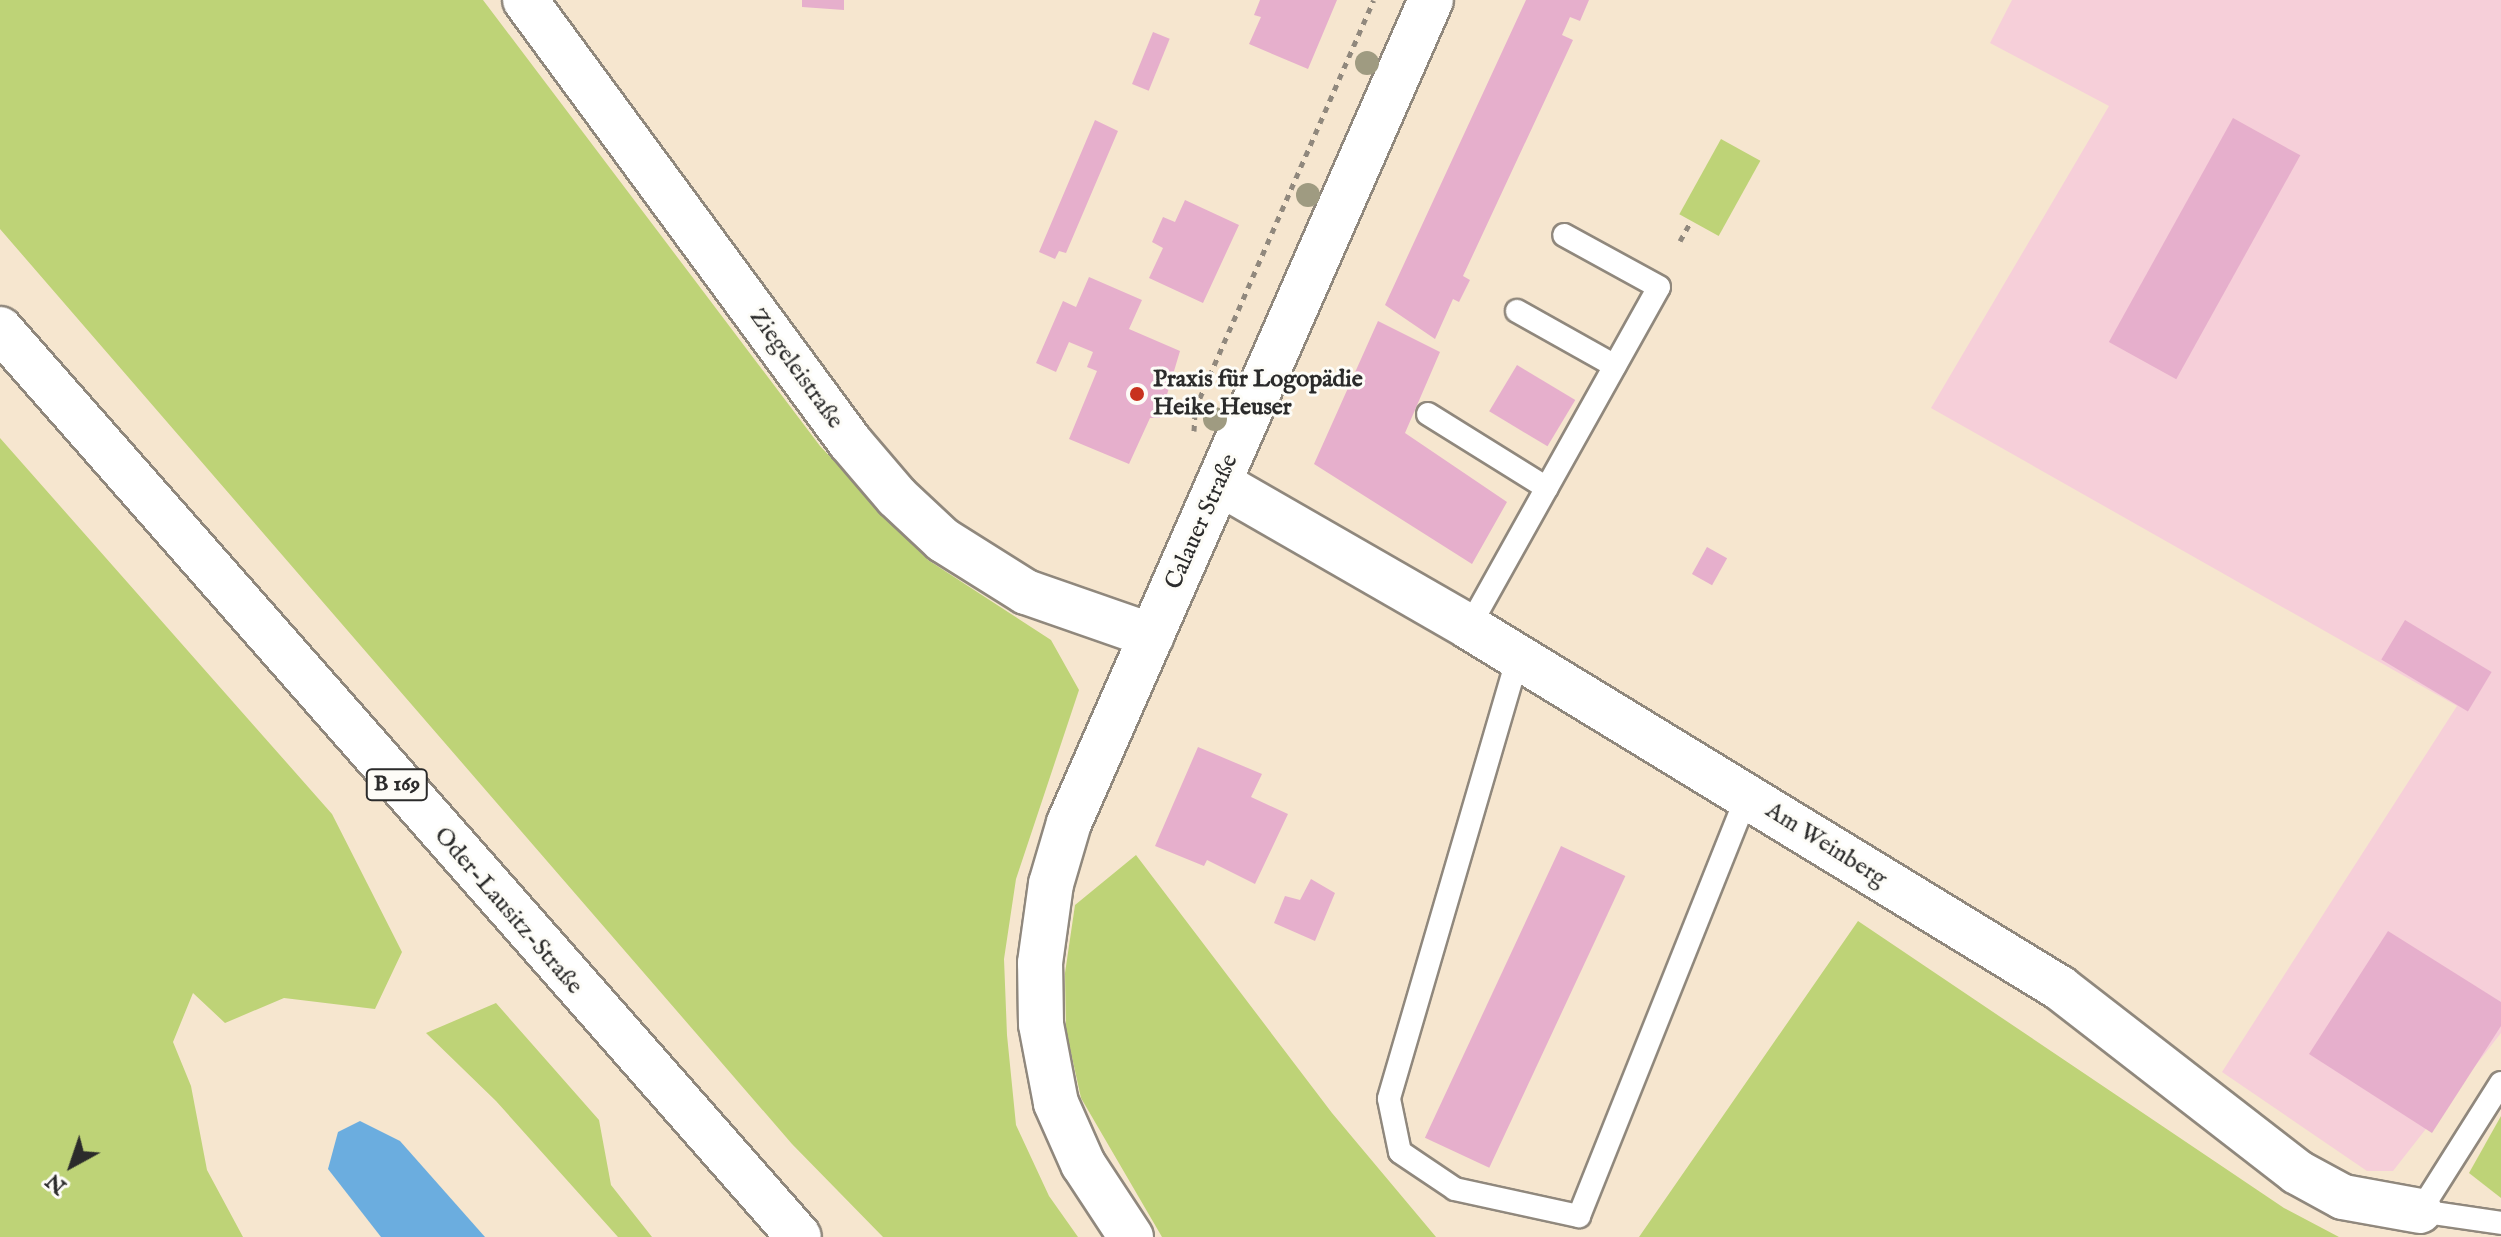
<!DOCTYPE html>
<meta charset="utf-8">
<style>
body{margin:0}
#map{position:relative;width:2501px;height:1237px;overflow:hidden;background:#f6e6cf;font-family:"IM FELL English",serif}
div>[style]{position:absolute}
.built>*{inset:0;background:#f6cfd9}
.green>*{inset:0;background:#bed377;transform-origin:0 0}
.water>*{inset:0;background:#6baddf}
.building>*{inset:0;background:#e6afcc;transform-origin:0 0}
.path>*{height:5px;margin-top:-2.5px;transform-origin:0;background:repeating-linear-gradient(90deg,#90887d 0 6px,transparent 0 12px)}
.roads{filter:drop-shadow(2px 0 #90887d) drop-shadow(-2px 0 #90887d) drop-shadow(0 2px #90887d) drop-shadow(0 -2px #90887d)}
.service>*{height:22px;margin:-11px;padding:0 11px;transform-origin:11px;border-radius:11px;background:#fff}
.minor>*{height:44px;margin:-22px;padding:0 22px;transform-origin:22px;border-radius:22px;background:#fff}
.tertiary>*{height:44px;margin:-22px;padding:0 22px;transform-origin:22px;border-radius:22px;background:#fff}
.trunk>*{height:44px;margin:-22px;padding:0 22px;transform-origin:22px;border-radius:22px;background:#fff}
.trees>*{width:24px;height:24px;margin:-12px;border-radius:50%;background:#9f9b81}
.dots>*{width:22px;height:22px;translate:-50% -50%;box-sizing:border-box;border:4px solid #fdfcf7;border-radius:50%}
span{translate:-50% -50%;white-space:nowrap;text-align:center;line-height:1.15;-webkit-text-stroke:6px #fdfcf7;paint-order:stroke}
.shield-label span{padding:2px 6px;background:#fdfcf7;border:2px solid;border-radius:6px;-webkit-text-stroke-width:0}
.shield-label{font-size:22px;color:#2b2b2b;font-weight:700}
.street-label{font-size:24px;color:#2b2b2b}
.poi-label{font-size:24px;color:#2b2b2b;font-weight:700}
.left{translate:0 -50%;text-align:left}
.north{position:absolute;left:32px;top:1125px;width:80px;height:80px;-webkit-text-stroke:6px #fdfcf7;paint-order:stroke;rotate:220deg;font-size:22px;font-weight:700;line-height:32px;text-align:center;color:#2b2b2b}
.north::after{content:'';display:block;margin:auto;width:28px;height:36px;background:#2b2b2b;clip-path:polygon(50% 0,100% 100%,50% 72%,0 100%)}
</style>
<div id="map">
<div class="built">
<div style="clip-path:polygon(2012px 0,2501px 0,2501px 1033px,2393px 1171px,2367px 1171px,2222px 1072px,2457px 706px,1931px 408px,2109px 106px,1990px 43px)"></div>
</div>
<div class="green">
<div style="clip-path:polygon(0 0,483px 0,820px 446px,928px 560px,1051px 640px,1079px 690px,1016px 879px,1004px 959px,1007px 1035px,1016px 1125px,1049px 1196px,1078px 1237px,883px 1237px,792px 1144px,0 229px)"></div>
<div style="left:1721px;top:139px;width:45px;height:86px;rotate:29deg"></div>
<div style="clip-path:polygon(0 438px,332px 814px,402px 952px,375px 1009px,284px 998px,225px 1023px,193px 993px,173px 1042px,191px 1086px,207px 1170px,243px 1237px,0 1237px)"></div>
<div style="clip-path:polygon(1136px 855px,1332px 1113px,1436px 1237px,1162px 1237px,1081px 1098px,1066px 1030px,1065px 973px,1075px 905px)"></div>
<div style="clip-path:polygon(1858px 921px,2284px 1208px,2339px 1237px,1639px 1237px)"></div>
<div style="clip-path:polygon(496px 1003px,599px 1120px,611px 1185px,652px 1237px,618px 1237px,496px 1101px,426px 1033px)"></div>
<div style="clip-path:polygon(2501px 1116px,2501px 1198px,2469px 1173px)"></div>
</div>
<div class="water">
<div style="clip-path:polygon(360px 1121px,400px 1141px,485px 1237px,381px 1237px,328px 1169px,338px 1132px)"></div>
</div>
<div class="building">
<div style="clip-path:polygon(802px 0,844px 0,844px 10px,802px 7px)"></div>
<div style="clip-path:polygon(1260px 0,1337px 0,1308px 69px,1249px 44px,1261px 17px,1254px 15px)"></div>
<div style="clip-path:polygon(1526px 0,1589px 0,1580px 21px,1570px 17px,1562px 35px,1573px 40px,1463px 276px,1470px 280px,1459px 302px,1453px 299px,1435px 339px,1385px 305px)"></div>
<div style="left:1153px;top:32px;width:18px;height:56px;rotate:22deg"></div>
<div style="left:2233px;top:118px;width:77px;height:256px;rotate:29deg"></div>
<div style="clip-path:polygon(1095px 120px,1118px 131px,1066px 253px,1059px 251px,1055px 259px,1039px 252px)"></div>
<div style="clip-path:polygon(1185px 200px,1239px 225px,1203px 303px,1149px 278px,1163px 248px,1152px 242px,1163px 217px,1175px 222px)"></div>
<div style="clip-path:polygon(1089px 277px,1142px 300px,1129px 329px,1180px 351px,1160px 418px,1150px 418px,1129px 464px,1069px 439px,1097px 371px,1087px 367px,1093px 352px,1069px 342px,1056px 372px,1036px 363px,1063px 301px,1076px 307px)"></div>
<div style="clip-path:polygon(1378px 321px,1440px 352px,1405px 433px,1507px 502px,1472px 564px,1314px 464px)"></div>
<div style="left:1517px;top:365px;width:68px;height:54px;rotate:31deg"></div>
<div style="left:1707px;top:547px;width:23px;height:31px;rotate:29deg"></div>
<div style="left:2405px;top:620px;width:101px;height:46px;rotate:31deg"></div>
<div style="clip-path:polygon(1198px 747px,1262px 774px,1251px 797px,1288px 814px,1255px 884px,1207px 860px,1204px 866px,1155px 846px)"></div>
<div style="left:1561px;top:846px;width:71px;height:322px;rotate:25deg"></div>
<div style="clip-path:polygon(1311px 879px,1335px 893px,1315px 941px,1274px 923px,1285px 896px,1300px 900px)"></div>
<div style="clip-path:polygon(2388px 931px,2501px 1002px,2501px 1026px,2432px 1133px,2309px 1054px)"></div>
</div>
<div class="path">
<div style="left:1680px;top:241px;width:23px;rotate:-61deg"></div>
<div style="left:1194px;top:431px;width:22px;rotate:-87deg"></div>
<div style="left:1195px;top:409px;width:446px;rotate:-66.4deg"></div>
</div>
<div class="roads">
<div class="service">
<div style="left:1517px;top:311px;width:112px;rotate:29.3deg"></div>
<div style="left:1428px;top:414px;width:140px;rotate:31.9deg"></div>
<div style="left:1469px;top:627px;width:389px;rotate:-60.8deg"></div>
<div style="left:1659px;top:287px;width:108px;rotate:-151.3deg"></div>
<div style="left:1518px;top:657px;width:460px;rotate:106.3deg"></div>
<div style="left:1389px;top:1099px;width:54px;rotate:78.3deg"></div>
<div style="left:1400px;top:1152px;width:66px;rotate:33.9deg"></div>
<div style="left:1455px;top:1189px;width:127px;rotate:12.3deg"></div>
<div style="left:1579px;top:1216px;width:452px;rotate:-68.2deg"></div>
<div style="left:2501px;top:1083px;width:151px;rotate:122.3deg"></div>
<div style="left:2420px;top:1211px;width:82px;rotate:8.4deg"></div>
</div>
<div class="minor">
<div style="left:525px;top:0;width:549px;rotate:53.67deg"></div>
<div style="left:850px;top:442px;width:72px;rotate:49.5deg"></div>
<div style="left:897px;top:497px;width:63px;rotate:43.1deg"></div>
<div style="left:943px;top:540px;width:98px;rotate:32.1deg"></div>
<div style="left:1026px;top:592px;width:133px;rotate:19.2deg"></div>
<div style="left:1219px;top:483px;width:289px;rotate:29.9deg"></div>
<div style="left:1469px;top:627px;width:693px;rotate:31.42deg"></div>
<div style="left:2060px;top:988px;width:300px;rotate:37.8deg"></div>
<div style="left:2297px;top:1172px;width:52px;rotate:28.5deg"></div>
<div style="left:2343px;top:1197px;width:78px;rotate:10.3deg"></div>
</div>
<div class="tertiary">
<div style="left:1131px;top:1237px;width:87px;rotate:-123.3deg"></div>
<div style="left:1083px;top:1164px;width:67px;rotate:-113.9deg"></div>
<div style="left:1056px;top:1103px;width:80px;rotate:-100.8deg"></div>
<div style="left:1041px;top:1024px;width:61px;rotate:-90.9deg"></div>
<div style="left:1040px;top:963px;width:80px;rotate:-82.1deg"></div>
<div style="left:1051px;top:884px;width:64px;rotate:-73.6deg"></div>
<div style="left:1069px;top:823px;width:899px;rotate:-66.26deg"></div>
</div>
<div class="trunk">
<div style="left:0;top:329px;width:1209px;rotate:48.65deg"></div>
</div>
</div>
<div class="trees">
<div style="left:1367px;top:63px"></div>
<div style="left:1308px;top:195px"></div>
<div style="left:1215px;top:419px"></div>
</div>
<div class="dots">
<div style="left:1137px;top:394px;background:#c8321e"></div>
</div>
<div class="shield-label">
<span style="left:397px;top:785px">B 169</span>
</div>
<div class="street-label">
<span style="left:796px;top:369px;rotate:54deg">Ziegeleistraße</span>
<span style="left:1202px;top:522px;rotate:-66deg">Calauer Straße</span>
<span style="left:1826px;top:845px;rotate:32deg">Am Weinberg</span>
<span style="left:508px;top:911px;rotate:49deg">Oder-Lausitz-Straße</span>
</div>
<div class="poi-label">
<span class="left" style="left:1153px;top:394px">Praxis für Logopädie<br>Heike Heuser</span>
</div>
<div class="north">N</div>
</div>
